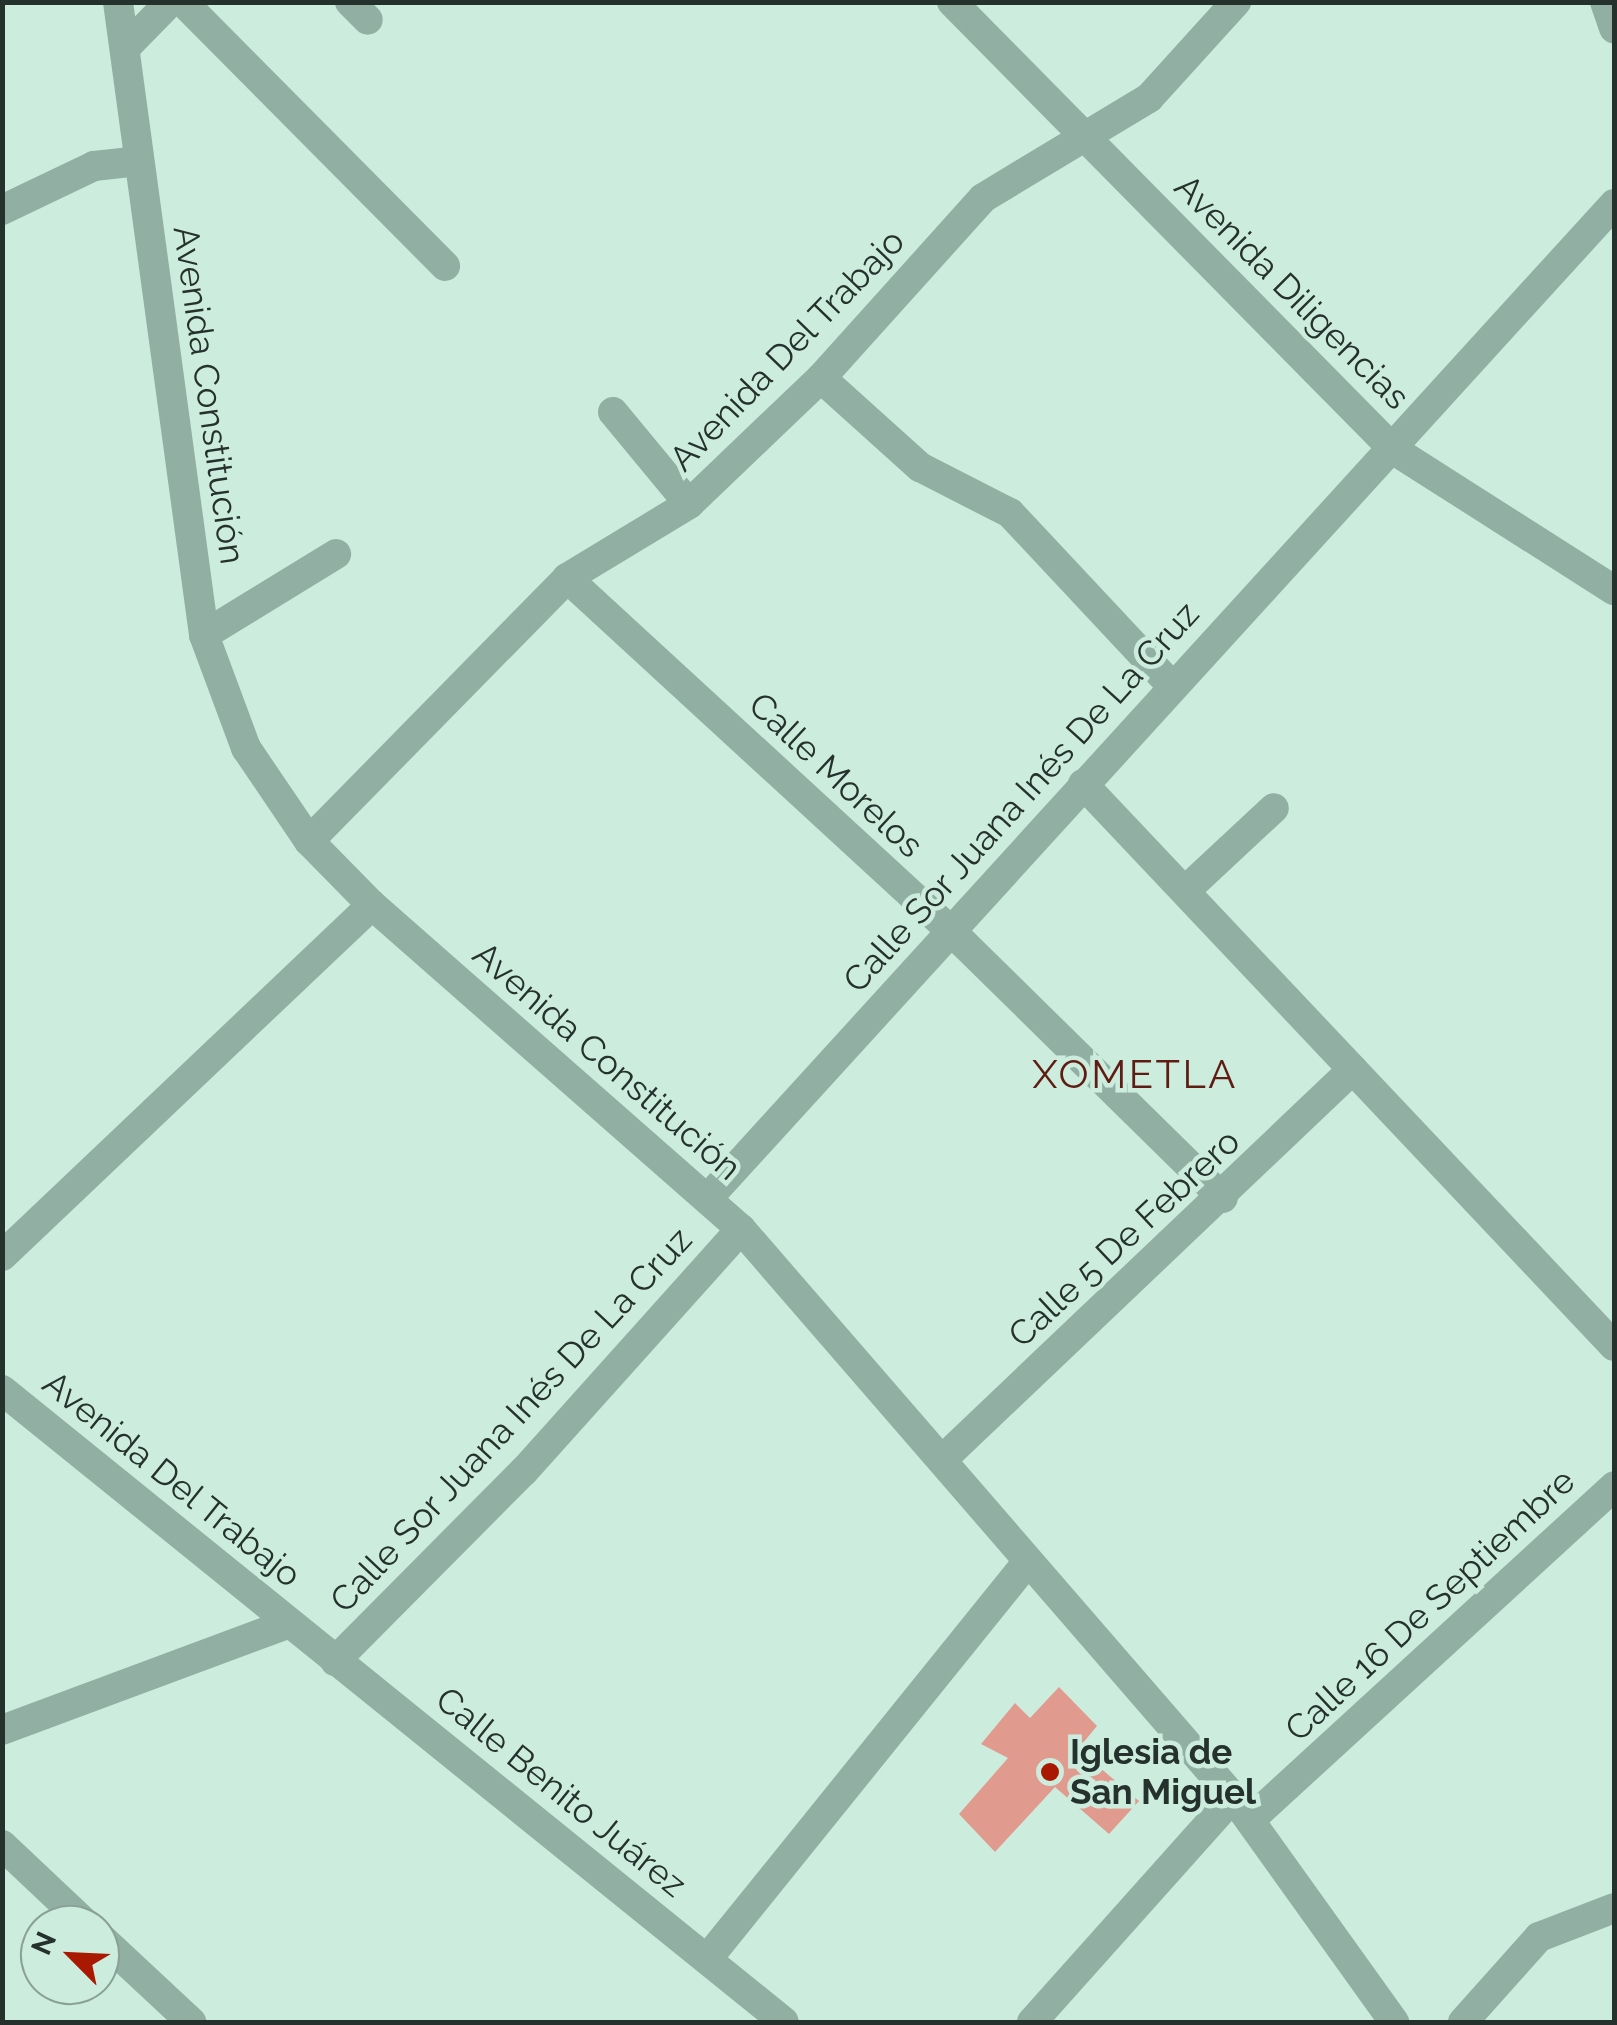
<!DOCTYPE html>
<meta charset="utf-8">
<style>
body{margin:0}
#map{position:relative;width:1617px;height:2025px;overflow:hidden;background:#ccecde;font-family:Raleway,sans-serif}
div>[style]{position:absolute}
.building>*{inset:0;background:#e09b8e}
.minor>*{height:30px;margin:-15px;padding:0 15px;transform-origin:15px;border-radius:15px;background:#91b0a3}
.dots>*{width:28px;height:28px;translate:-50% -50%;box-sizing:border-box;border:5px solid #ccecde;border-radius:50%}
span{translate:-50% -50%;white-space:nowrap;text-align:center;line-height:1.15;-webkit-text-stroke:9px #ccecde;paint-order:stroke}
.street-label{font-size:35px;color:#25312c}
.poi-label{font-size:35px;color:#25312c;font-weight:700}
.left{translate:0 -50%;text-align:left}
.quarter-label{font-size:40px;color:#5f1c12;letter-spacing:2.5px}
.frame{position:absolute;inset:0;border:5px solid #25312c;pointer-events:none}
.north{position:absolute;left:20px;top:1905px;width:100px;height:100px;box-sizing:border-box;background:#ccecde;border:2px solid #89a197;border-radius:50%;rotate:294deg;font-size:28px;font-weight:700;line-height:40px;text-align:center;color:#25312c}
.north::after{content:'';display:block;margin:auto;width:35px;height:45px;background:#a91902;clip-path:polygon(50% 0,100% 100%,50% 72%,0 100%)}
</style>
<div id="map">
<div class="building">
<div style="clip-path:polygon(1059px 1687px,1097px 1726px,1078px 1749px,1139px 1801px,1109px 1834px,1055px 1787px,995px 1852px,959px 1814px,1008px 1758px,981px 1744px,1015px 1703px,1030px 1718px)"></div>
</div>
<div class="minor">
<div style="left:118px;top:2px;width:639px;rotate:82.26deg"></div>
<div style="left:204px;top:635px;width:121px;rotate:69.6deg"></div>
<div style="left:246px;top:748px;width:112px;rotate:55.9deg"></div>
<div style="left:309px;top:841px;width:90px;rotate:45.5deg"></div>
<div style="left:372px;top:905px;width:491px;rotate:41.3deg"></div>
<div style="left:741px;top:1229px;width:751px;rotate:49.1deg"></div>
<div style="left:1233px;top:1797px;width:277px;rotate:54.4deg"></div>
<div style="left:183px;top:2px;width:372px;rotate:45.2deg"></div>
<div style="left:350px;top:2px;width:25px;rotate:45deg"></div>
<div style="left:952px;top:2px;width:629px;rotate:45.39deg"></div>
<div style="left:1394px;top:450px;width:261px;rotate:32.5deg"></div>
<div style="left:1605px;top:2px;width:28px;rotate:71deg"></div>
<div style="left:125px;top:48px;width:64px;rotate:-45.6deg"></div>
<div style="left:2px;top:210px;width:102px;rotate:-25.6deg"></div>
<div style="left:94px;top:166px;width:45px;rotate:-6.3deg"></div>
<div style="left:821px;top:378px;width:133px;rotate:42deg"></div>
<div style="left:920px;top:467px;width:101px;rotate:27.1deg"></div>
<div style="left:1010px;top:513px;width:236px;rotate:46.9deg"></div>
<div style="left:613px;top:412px;width:119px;rotate:50.4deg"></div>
<div style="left:567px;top:578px;width:522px;rotate:42.59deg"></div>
<div style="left:951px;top:931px;width:381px;rotate:44.5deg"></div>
<div style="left:204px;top:635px;width:155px;rotate:-31.5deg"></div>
<div style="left:1083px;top:784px;width:773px;rotate:46.62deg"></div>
<div style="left:309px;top:841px;width:368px;rotate:-45.5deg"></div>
<div style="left:567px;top:578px;width:143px;rotate:-31.2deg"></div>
<div style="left:689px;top:504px;width:182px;rotate:-43.7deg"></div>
<div style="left:821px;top:378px;width:242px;rotate:-48deg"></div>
<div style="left:983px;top:198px;width:194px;rotate:-31.1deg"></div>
<div style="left:1149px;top:98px;width:130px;rotate:-47.8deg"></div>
<div style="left:1186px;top:890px;width:120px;rotate:-43deg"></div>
<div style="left:708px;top:1198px;width:1345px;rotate:-47.65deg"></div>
<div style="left:2px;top:1256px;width:510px;rotate:-43.49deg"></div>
<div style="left:2px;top:1390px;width:1005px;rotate:38.94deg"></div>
<div style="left:944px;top:1458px;width:564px;rotate:-43.56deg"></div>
<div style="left:335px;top:1661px;width:268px;rotate:-45.2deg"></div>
<div style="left:524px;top:1471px;width:325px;rotate:-48.1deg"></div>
<div style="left:2px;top:1730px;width:306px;rotate:-20.4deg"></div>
<div style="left:1250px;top:1820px;width:494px;rotate:-42.5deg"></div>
<div style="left:2px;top:1845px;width:117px;rotate:43.3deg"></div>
<div style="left:100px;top:1937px;width:125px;rotate:43deg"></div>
<div style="left:708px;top:1958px;width:505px;rotate:-51.11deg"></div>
<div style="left:1032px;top:2022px;width:302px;rotate:-48.2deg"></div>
<div style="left:1463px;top:2022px;width:114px;rotate:-48.2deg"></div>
<div style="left:1539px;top:1937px;width:80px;rotate:-21.1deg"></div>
</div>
<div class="dots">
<div style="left:1050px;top:1772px;background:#a91902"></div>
</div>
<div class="street-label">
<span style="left:1292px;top:292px;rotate:45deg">Avenida Diligencias</span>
<span style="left:787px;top:350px;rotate:-46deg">Avenida Del Trabajo</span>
<span style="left:209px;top:395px;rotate:82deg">Avenida Constitución</span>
<span style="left:836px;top:775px;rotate:43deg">Calle Morelos</span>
<span style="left:1021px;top:797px;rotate:-48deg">Calle Sor Juana Inés De La Cruz</span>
<span style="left:607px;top:1061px;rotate:41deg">Avenida Constitución</span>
<span style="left:1124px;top:1238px;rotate:-43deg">Calle 5 De Febrero</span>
<span style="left:511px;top:1420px;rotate:-47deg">Calle Sor Juana Inés De La Cruz</span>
<span style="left:172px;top:1479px;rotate:39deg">Avenida Del Trabajo</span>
<span style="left:1430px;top:1605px;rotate:-43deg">Calle 16 De Septiembre</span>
<span style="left:561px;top:1792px;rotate:39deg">Calle Benito Juárez</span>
</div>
<div class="poi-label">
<span class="left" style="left:1070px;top:1772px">Iglesia de<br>San Miguel</span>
</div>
<div class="quarter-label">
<span style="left:1135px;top:1074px">XOMETLA</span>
</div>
<div class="frame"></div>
<div class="north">N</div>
</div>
